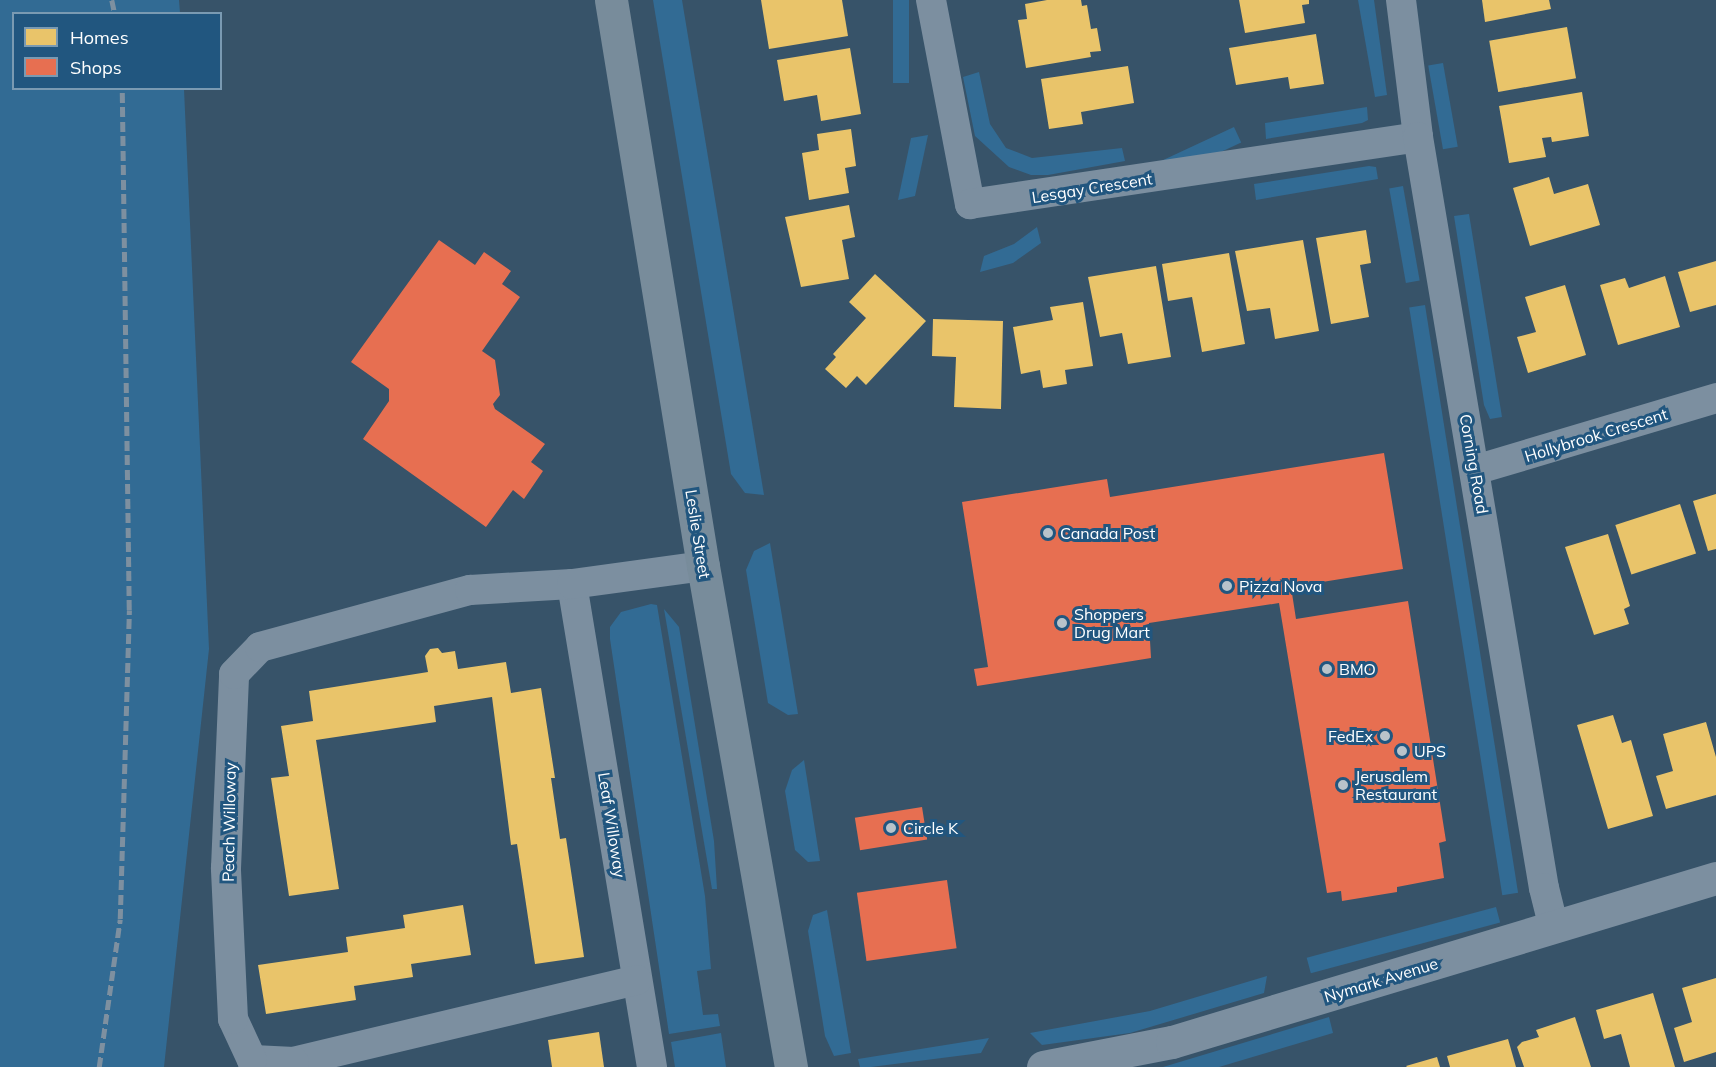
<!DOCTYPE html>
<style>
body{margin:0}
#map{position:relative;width:1716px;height:1067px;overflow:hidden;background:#375369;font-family:Mulish,sans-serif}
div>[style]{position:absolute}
.green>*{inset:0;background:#326b94;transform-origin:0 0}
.homes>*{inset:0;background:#e9c46a;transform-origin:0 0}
.shops>*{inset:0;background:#e76f51;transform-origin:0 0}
.minor>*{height:30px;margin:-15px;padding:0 15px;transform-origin:15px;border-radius:15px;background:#7c8fa0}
.tertiary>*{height:33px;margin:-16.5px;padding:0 16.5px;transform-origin:16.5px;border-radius:16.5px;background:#7c8fa0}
.secondary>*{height:33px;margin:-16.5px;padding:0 16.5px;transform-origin:16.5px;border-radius:16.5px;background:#788c9b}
.rail>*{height:4.5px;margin-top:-2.25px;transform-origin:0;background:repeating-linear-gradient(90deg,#7e90a0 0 10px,transparent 0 14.5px)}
.dots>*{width:16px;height:16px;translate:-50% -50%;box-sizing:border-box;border:3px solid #21567f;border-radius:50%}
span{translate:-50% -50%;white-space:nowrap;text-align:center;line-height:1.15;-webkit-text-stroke:6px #21567f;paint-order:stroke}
.street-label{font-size:16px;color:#fff}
.poi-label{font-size:16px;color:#fff}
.left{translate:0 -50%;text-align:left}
.right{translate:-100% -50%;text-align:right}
.legend{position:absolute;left:12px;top:12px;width:210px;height:78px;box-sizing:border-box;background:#21567f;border:2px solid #7a9ab2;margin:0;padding:8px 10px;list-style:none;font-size:18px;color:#fff}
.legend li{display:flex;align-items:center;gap:12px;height:30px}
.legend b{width:30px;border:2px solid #7a9ab2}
</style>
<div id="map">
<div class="green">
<div style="clip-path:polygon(0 0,179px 0,180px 13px,14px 14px,14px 88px,184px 89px,209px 649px,164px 1067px,0 1067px)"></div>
<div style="clip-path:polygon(653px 0,682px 0,764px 495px,745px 493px,731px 474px)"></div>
<div style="left:893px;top:0;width:16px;height:83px"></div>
<div style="clip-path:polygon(1358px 0,1374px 0,1387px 95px,1375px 97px)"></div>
<div style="left:1443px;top:63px;width:85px;height:15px;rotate:80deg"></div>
<div style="clip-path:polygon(979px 72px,990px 124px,1006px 148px,1032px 158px,1122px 148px,1125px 161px,1048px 175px,1031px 175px,1009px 167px,975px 136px,963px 77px)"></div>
<div style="clip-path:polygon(1367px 107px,1368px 120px,1362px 123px,1266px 139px,1265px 123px)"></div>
<div style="left:1234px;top:127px;width:17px;height:97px;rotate:65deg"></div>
<div style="clip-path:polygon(928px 135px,915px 196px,898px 200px,911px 138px)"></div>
<div style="clip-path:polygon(1369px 166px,1376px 167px,1378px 179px,1256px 200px,1254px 184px)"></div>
<div style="left:1403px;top:186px;width:96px;height:14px;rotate:80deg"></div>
<div style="clip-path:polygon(1469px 214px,1502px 417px,1490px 419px,1484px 405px,1454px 216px)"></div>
<div style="clip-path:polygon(1037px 227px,1041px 243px,1013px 263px,980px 272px,984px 256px,1014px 244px)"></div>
<div style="left:1425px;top:305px;width:595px;height:16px;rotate:81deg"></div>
<div style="clip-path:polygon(770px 543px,798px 714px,788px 715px,768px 703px,746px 570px,754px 551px)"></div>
<div style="clip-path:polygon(651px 604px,657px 605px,705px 896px,711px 969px,697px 971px,703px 1015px,718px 1014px,720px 1026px,669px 1034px,610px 639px,610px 627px,621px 612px)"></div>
<div style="clip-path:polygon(664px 609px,679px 627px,714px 841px,717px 889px,712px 889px)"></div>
<div style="clip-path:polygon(804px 760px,820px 861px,808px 862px,795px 850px,785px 791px,792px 770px)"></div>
<div style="left:1496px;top:907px;width:16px;height:196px;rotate:75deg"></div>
<div style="clip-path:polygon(827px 910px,851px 1053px,834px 1056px,825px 1036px,808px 931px,813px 915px)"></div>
<div style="clip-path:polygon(1267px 976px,1264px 993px,1130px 1033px,1042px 1045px,1030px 1033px,1150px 1011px)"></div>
<div style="clip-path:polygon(1329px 1017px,1333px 1033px,1219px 1067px,1163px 1067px)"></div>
<div style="clip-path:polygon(721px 1033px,726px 1067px,675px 1067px,671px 1042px)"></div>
<div style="clip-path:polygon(989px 1038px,981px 1053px,871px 1067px,860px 1067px,858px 1059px)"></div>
</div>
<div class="homes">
<div style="clip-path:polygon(761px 0,842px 0,848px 36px,769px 49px)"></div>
<div style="clip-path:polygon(1047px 0,1081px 0,1082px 6px,1087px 5px,1091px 29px,1097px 28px,1101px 51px,1090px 52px,1091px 57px,1026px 68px,1018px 20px,1027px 19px,1025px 4px)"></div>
<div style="clip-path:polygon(1239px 0,1309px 0,1309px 4px,1302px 5px,1305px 23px,1245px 33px)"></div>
<div style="clip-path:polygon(1482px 0,1549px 0,1551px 9px,1485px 22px)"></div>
<div style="left:1567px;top:27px;width:52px;height:79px;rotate:80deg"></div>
<div style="clip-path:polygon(1316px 34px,1324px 84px,1290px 89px,1288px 77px,1236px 85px,1229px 48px)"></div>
<div style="clip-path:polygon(850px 48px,861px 114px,821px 121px,817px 95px,784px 101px,777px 60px)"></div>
<div style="clip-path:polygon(1128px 66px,1134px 103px,1081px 112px,1083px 124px,1049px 129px,1041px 79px)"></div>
<div style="clip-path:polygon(1582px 92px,1589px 136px,1552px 142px,1551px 137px,1542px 138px,1546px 157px,1509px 163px,1499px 106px)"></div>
<div style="clip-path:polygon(851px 129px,856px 166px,845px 168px,849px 193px,809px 200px,802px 153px,819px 150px,817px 134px)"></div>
<div style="clip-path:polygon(1549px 177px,1554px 194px,1588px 184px,1600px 225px,1530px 246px,1513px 188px)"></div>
<div style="clip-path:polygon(849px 205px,855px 237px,842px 240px,849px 279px,801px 287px,785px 217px)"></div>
<div style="clip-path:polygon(1366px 230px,1371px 263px,1360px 265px,1369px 317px,1331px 324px,1316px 238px)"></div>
<div style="clip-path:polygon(1303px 240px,1319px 331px,1275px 339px,1270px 308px,1247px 311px,1235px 251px)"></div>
<div style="clip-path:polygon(1229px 253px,1245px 344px,1202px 352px,1192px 297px,1168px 301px,1162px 264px)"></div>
<div style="clip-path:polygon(1716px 261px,1716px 305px,1690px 312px,1678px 272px)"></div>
<div style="clip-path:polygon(1156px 266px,1171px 357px,1128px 364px,1122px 333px,1100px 337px,1088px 277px)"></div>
<div style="clip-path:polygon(875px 274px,926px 321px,866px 385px,857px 376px,846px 388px,825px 369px,836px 357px,833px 354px,866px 318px,849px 302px)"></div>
<div style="clip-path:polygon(1665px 276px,1680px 327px,1618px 345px,1600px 285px,1625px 278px,1629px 288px)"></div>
<div style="clip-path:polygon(1565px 285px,1586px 355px,1528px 373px,1517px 337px,1536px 332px,1525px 297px)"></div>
<div style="clip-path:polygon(1083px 302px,1093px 366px,1065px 370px,1067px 384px,1043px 388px,1040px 370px,1021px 374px,1013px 327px,1053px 320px,1050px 307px)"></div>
<div style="clip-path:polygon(933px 319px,1003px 321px,1001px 409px,954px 407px,956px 357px,932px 356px)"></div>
<div style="clip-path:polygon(1716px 494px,1716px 549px,1708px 551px,1693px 501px)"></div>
<div style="left:1680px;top:504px;width:52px;height:68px;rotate:72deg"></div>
<div style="clip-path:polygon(1608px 534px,1630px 606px,1624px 609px,1629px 624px,1594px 635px,1565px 547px)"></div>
<div style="clip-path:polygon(438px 648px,442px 653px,455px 651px,458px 669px,506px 662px,511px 693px,541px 688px,555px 778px,551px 778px,560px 839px,566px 838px,584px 957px,535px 964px,517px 844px,511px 845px,492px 697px,434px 706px,436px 722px,316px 740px,339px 889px,289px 896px,271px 778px,289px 776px,281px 726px,313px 721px,309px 691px,428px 672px,425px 656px,430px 649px)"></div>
<div style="clip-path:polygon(1613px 715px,1622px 743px,1631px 740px,1653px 816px,1608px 829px,1577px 725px)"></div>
<div style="clip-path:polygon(1706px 722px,1716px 757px,1716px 795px,1666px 809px,1656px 776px,1673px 771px,1663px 734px)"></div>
<div style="clip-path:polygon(463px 905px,471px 955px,411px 964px,413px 977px,354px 986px,356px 1000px,266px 1014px,258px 965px,348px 952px,346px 937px,405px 928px,403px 915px)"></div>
<div style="clip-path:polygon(1716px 978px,1716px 1052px,1684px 1062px,1674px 1028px,1692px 1022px,1682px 988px)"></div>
<div style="clip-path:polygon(1653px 993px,1675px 1067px,1630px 1067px,1621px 1034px,1604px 1039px,1596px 1010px)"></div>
<div style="clip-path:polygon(1575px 1017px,1591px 1067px,1524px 1067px,1517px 1047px,1522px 1042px,1539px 1037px,1536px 1030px)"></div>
<div style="clip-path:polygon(599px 1032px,604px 1067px,552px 1067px,548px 1040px)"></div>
<div style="clip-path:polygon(1508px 1039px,1516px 1067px,1450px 1067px,1447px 1056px)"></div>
<div style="clip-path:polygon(1437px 1057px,1440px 1067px,1407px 1067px,1406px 1066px)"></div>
</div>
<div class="shops">
<div style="clip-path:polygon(439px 240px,475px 265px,484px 252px,511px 271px,502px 284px,520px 297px,482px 351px,495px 360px,500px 395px,493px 404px,495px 409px,545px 444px,531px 462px,543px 471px,524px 499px,513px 490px,486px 527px,363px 439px,389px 401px,389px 389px,351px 362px)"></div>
<div style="clip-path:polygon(1384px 453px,1403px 569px,1291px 587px,1296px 619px,1408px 601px,1446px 841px,1439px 843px,1444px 878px,1397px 887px,1397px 892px,1342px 901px,1341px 891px,1327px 893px,1279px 603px,1149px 623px,1151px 658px,977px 686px,974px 669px,988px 667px,962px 502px,1107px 479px,1110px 497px)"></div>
<div style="left:922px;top:807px;width:33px;height:68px;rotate:81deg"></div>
<div style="left:947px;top:880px;width:69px;height:91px;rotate:82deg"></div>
</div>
<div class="minor">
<div style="left:931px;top:0;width:208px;rotate:79.2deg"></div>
<div style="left:970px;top:204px;width:453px;rotate:-8.5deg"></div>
<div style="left:1401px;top:0;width:138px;rotate:82.9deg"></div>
<div style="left:1418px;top:137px;width:761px;rotate:80.48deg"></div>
<div style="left:1544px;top:888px;width:41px;rotate:76deg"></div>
<div style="left:1475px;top:470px;width:252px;rotate:-16.6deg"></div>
<div style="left:572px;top:584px;width:490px;rotate:80.6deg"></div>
<div style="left:637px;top:980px;width:353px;rotate:166.6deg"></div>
<div style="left:294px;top:1062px;width:42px;rotate:-177.3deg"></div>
<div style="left:252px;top:1060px;width:45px;rotate:-114.9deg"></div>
<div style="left:233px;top:1019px;width:151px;rotate:-92.7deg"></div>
<div style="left:226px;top:868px;width:194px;rotate:-87.6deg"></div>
<div style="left:234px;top:674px;width:37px;rotate:-46deg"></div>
<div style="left:260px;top:647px;width:218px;rotate:-15.2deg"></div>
<div style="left:470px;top:590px;width:102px;rotate:-3.4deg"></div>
<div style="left:572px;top:584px;width:132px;rotate:-7.8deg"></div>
</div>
<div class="tertiary">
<div style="left:1043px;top:1067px;width:131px;rotate:-11deg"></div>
<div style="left:1172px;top:1042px;width:568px;rotate:-16.78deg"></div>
</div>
<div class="secondary">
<div style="left:611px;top:0;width:573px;rotate:80.77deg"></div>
<div style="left:703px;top:566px;width:509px;rotate:80.04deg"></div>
</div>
<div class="rail">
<div style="left:112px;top:0;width:14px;rotate:78deg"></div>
<div style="left:99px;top:1067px;width:149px;rotate:-81.9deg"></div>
<div style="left:120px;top:919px;width:309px;rotate:-88.3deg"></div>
<div style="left:129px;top:610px;width:522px;rotate:-90.77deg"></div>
</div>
<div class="dots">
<div style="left:1048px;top:533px;background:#b9c3ca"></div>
<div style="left:1227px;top:586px;background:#b9c3ca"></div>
<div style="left:1062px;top:623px;background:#b9c3ca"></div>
<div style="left:1327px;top:669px;background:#b9c3ca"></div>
<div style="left:1385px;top:736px;background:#b9c3ca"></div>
<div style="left:1402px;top:751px;background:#b9c3ca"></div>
<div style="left:1343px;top:785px;background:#b9c3ca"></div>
<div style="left:891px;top:828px;background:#b9c3ca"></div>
</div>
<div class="street-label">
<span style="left:1092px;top:188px;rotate:-9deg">Lesgay Crescent</span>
<span style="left:1596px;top:435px;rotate:-17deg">Hollybrook Crescent</span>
<span style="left:1474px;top:464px;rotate:80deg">Corning Road</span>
<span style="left:698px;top:534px;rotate:81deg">Leslie Street</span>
<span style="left:229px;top:822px;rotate:-89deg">Peach Willoway</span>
<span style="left:612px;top:825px;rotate:81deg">Leaf Willoway</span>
<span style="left:1381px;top:980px;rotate:-17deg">Nymark Avenue</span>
</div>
<div class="poi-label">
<span class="left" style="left:1060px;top:533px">Canada Post</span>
<span class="left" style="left:1239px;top:586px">Pizza Nova</span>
<span class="left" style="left:1074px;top:623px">Shoppers<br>Drug Mart</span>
<span class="left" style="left:1339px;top:669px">BMO</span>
<span class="right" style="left:1373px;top:736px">FedEx</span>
<span class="left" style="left:1414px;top:751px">UPS</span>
<span class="left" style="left:1355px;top:785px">Jerusalem<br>Restaurant</span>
<span class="left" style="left:903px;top:828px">Circle K</span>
</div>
<ul class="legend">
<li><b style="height:16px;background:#e9c46a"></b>Homes</li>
<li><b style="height:16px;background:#e76f51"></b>Shops</li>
</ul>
</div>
